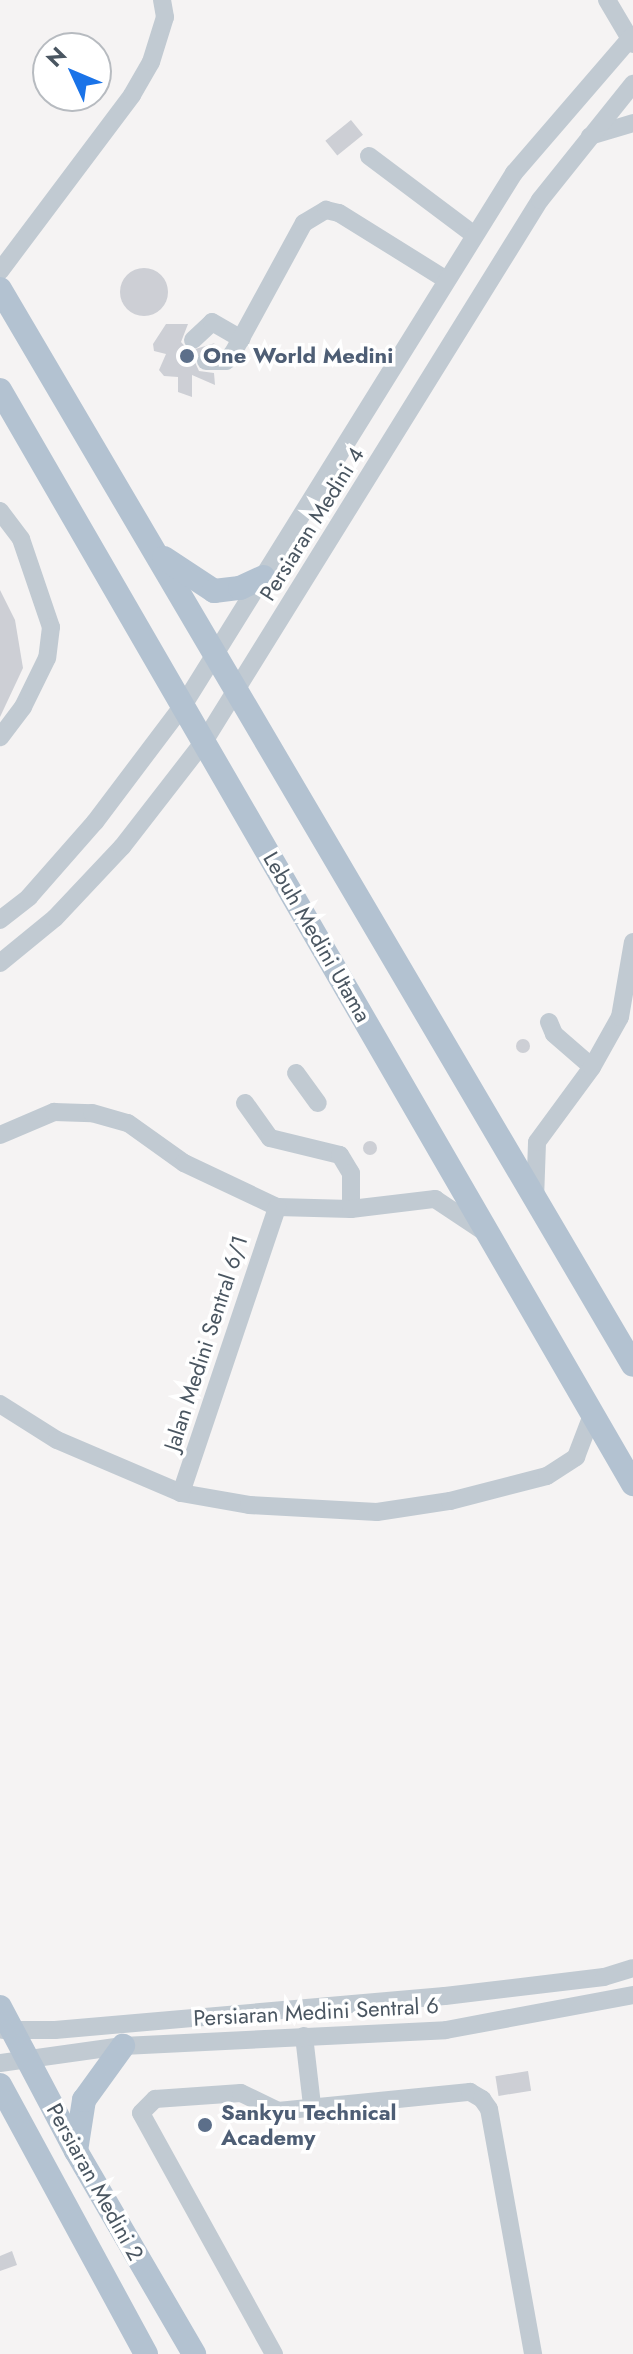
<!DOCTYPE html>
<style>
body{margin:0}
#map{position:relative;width:633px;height:2354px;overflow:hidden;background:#f5f3f3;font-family:Jost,sans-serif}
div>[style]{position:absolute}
.building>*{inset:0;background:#cdcfd5;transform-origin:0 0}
.round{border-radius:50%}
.minor>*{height:18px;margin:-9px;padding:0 9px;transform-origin:9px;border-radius:9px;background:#c1cad2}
.major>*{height:24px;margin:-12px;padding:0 12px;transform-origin:12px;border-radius:12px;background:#b3c2d1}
.dots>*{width:22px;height:22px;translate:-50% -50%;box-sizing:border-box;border:4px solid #fff;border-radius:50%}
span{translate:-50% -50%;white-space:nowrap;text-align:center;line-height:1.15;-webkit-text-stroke:7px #fff;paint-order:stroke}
.service-label{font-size:22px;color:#4e5e75;font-weight:700}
.left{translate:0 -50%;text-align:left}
.street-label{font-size:22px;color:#4a5661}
.north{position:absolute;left:32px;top:32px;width:80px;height:80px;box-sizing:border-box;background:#fff;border:2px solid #b7bbc0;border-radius:50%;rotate:314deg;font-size:22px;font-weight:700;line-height:32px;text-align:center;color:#4a5661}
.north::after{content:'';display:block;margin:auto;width:28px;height:36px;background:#1a73e8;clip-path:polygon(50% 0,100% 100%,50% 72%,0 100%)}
</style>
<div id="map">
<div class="building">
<div style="left:351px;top:120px;width:19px;height:33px;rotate:51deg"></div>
<div class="round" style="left:120px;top:268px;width:48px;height:48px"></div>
<div style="clip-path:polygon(166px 324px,188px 324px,181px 342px,189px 351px,215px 343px,194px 360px,199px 371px,214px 373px,215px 385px,192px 375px,192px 397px,178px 392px,178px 377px,164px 376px,159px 370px,166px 354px,154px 351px,153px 344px)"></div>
<div style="clip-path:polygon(0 590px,15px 620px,23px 668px,0 717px)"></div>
<div class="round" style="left:516px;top:1039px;width:14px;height:14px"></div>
<div class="round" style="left:363px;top:1141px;width:14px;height:14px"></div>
<div style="left:528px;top:2071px;width:20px;height:33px;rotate:81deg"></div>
<div style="clip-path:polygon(12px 2251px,17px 2265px,0 2271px,0 2256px)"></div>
</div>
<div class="minor">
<div style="left:607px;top:0;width:51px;rotate:59.4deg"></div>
<div style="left:590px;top:136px;width:45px;rotate:-16.8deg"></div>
<div style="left:369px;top:156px;width:130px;rotate:36.9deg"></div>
<div style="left:0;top:271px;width:220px;rotate:-53.1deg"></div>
<div style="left:132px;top:95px;width:38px;rotate:-60deg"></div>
<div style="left:151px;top:62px;width:47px;rotate:-72.7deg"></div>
<div style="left:165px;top:17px;width:17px;rotate:-100deg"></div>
<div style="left:193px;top:340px;width:26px;rotate:-43deg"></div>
<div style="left:212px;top:322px;width:34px;rotate:30deg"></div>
<div style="left:206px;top:361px;width:20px"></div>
<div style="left:226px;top:361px;width:11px;rotate:-49deg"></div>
<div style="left:233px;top:353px;width:148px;rotate:-61.4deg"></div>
<div style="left:304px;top:223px;width:26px;rotate:-31deg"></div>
<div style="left:326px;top:210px;width:13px;rotate:13deg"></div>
<div style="left:339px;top:213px;width:125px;rotate:31.9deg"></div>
<div style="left:0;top:511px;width:35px;rotate:53deg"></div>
<div style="left:21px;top:539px;width:93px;rotate:71.2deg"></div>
<div style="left:51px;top:627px;width:31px;rotate:97deg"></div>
<div style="left:47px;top:658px;width:55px;rotate:116.1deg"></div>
<div style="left:23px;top:707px;width:38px;rotate:127deg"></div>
<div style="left:0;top:920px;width:37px;rotate:-38deg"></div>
<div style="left:29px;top:897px;width:100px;rotate:-48.7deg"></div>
<div style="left:95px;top:822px;width:148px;rotate:-53deg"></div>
<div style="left:184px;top:704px;width:625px;rotate:-58.14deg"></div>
<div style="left:514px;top:173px;width:182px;rotate:-49.2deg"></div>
<div style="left:0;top:963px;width:71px;rotate:-39.3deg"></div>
<div style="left:55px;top:918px;width:98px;rotate:-46.7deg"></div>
<div style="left:122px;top:847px;width:135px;rotate:-52.2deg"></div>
<div style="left:205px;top:740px;width:635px;rotate:-58.19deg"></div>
<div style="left:540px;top:200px;width:149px;rotate:-51.3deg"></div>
<div style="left:549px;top:1022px;width:13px;rotate:67deg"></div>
<div style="left:554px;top:1034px;width:50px;rotate:41deg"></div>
<div style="left:296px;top:1073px;width:37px;rotate:54deg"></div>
<div style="left:245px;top:1103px;width:43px;rotate:54.5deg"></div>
<div style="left:270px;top:1138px;width:72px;rotate:13.7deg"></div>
<div style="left:340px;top:1155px;width:21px;rotate:59deg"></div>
<div style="left:351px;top:1173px;width:36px;rotate:90deg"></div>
<div style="left:0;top:1135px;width:59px;rotate:-23.1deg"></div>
<div style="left:54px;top:1112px;width:38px;rotate:2deg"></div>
<div style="left:92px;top:1113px;width:37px;rotate:16deg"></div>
<div style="left:128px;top:1123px;width:69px;rotate:35.5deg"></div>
<div style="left:184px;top:1163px;width:103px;rotate:25.3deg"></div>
<div style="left:277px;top:1207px;width:74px;rotate:1.5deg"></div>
<div style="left:351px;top:1209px;width:85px;rotate:-6.8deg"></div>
<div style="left:435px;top:1199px;width:61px;rotate:33.7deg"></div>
<div style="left:535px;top:1200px;width:58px;rotate:-88deg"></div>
<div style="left:537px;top:1142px;width:93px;rotate:-53.7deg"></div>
<div style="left:592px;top:1067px;width:57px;rotate:-60.8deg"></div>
<div style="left:620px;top:1017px;width:76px;rotate:-80.2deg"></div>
<div style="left:0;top:1404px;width:67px;rotate:32.3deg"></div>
<div style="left:57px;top:1440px;width:135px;rotate:23.1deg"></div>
<div style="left:181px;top:1493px;width:69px;rotate:10deg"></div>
<div style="left:249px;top:1505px;width:128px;rotate:3.1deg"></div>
<div style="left:377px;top:1512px;width:74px;rotate:-8.6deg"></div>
<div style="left:450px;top:1501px;width:100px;rotate:-14.5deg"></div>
<div style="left:547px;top:1476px;width:35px;rotate:-33deg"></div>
<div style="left:576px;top:1457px;width:45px;rotate:-69.1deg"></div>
<div style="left:181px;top:1493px;width:302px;rotate:-71.4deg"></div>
<div style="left:3px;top:2030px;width:52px"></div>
<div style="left:55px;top:2030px;width:391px;rotate:-5deg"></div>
<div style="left:445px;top:1996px;width:160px;rotate:-6.8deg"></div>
<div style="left:604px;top:1977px;width:30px;rotate:-17deg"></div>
<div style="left:304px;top:2036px;width:69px;rotate:83.4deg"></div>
<div style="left:0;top:2063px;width:124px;rotate:-7.9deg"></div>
<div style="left:123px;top:2046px;width:323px;rotate:-2.8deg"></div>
<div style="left:446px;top:2030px;width:190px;rotate:-10.6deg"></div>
<div style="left:274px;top:2354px;width:275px;rotate:-118.9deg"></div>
<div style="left:141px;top:2113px;width:20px;rotate:-45deg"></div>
<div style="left:155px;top:2099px;width:86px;rotate:-4deg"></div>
<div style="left:241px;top:2093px;width:41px;rotate:25.9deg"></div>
<div style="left:278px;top:2111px;width:193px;rotate:-5.7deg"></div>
<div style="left:470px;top:2092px;width:14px;rotate:30deg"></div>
<div style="left:482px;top:2099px;width:12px;rotate:55deg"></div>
<div style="left:489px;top:2109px;width:249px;rotate:79.8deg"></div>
</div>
<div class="major">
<div style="left:0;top:289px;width:1248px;rotate:59.53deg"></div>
<div style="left:0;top:390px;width:1264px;rotate:59.95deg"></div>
<div style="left:164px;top:558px;width:60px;rotate:33.4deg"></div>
<div style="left:214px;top:591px;width:26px;rotate:-7deg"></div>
<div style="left:240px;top:588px;width:26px;rotate:-25deg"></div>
<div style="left:0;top:2007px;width:163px;rotate:62.2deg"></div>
<div style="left:76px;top:2151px;width:235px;rotate:59.8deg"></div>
<div style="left:0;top:2085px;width:306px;rotate:61.5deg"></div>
<div style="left:76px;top:2151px;width:52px;rotate:-81.1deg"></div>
<div style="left:84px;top:2100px;width:67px;rotate:-54.2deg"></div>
</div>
<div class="dots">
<div style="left:187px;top:356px;background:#5c6f8a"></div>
<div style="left:205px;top:2125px;background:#5c6f8a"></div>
</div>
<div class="service-label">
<span class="left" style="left:203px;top:356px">One World Medini</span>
<span class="left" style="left:221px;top:2125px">Sankyu Technical<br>Academy</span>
</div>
<div class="street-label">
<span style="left:312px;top:524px;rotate:-58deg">Persiaran Medini 4</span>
<span style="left:317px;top:937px;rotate:60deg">Lebuh Medini Utama</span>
<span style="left:206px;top:1343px;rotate:-72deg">Jalan Medini Sentral 6/1</span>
<span style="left:316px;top:2012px;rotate:-3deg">Persiaran Medini Sentral 6</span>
<span style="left:95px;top:2182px;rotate:61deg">Persiaran Medini 2</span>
</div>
<div class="north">N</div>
</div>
